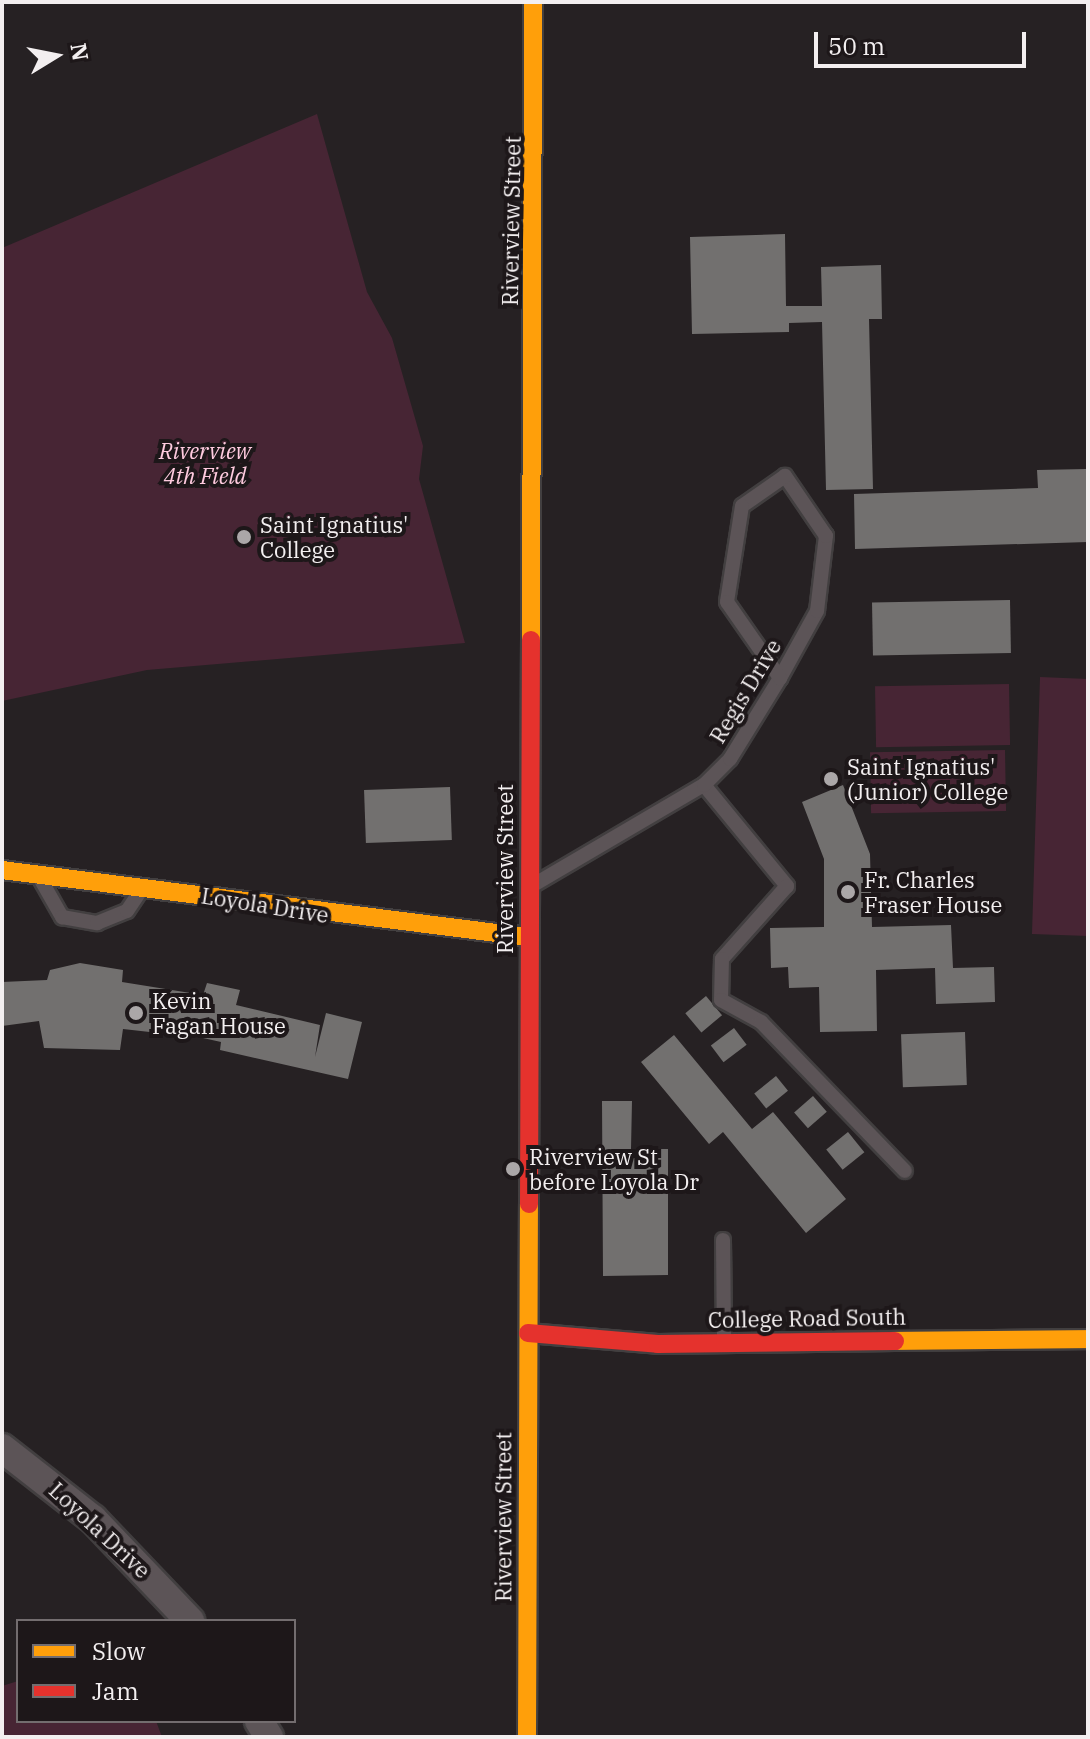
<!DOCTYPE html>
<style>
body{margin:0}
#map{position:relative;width:1090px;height:1739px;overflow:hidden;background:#262123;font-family:"IBM Plex Serif",serif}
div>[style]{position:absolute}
.green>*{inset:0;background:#472534;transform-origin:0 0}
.building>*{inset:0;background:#72706f;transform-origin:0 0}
.roads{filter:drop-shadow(2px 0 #423f40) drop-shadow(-2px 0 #423f40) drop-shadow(0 2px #423f40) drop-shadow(0 -2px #423f40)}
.lane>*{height:14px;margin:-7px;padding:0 7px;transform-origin:7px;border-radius:7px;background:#5c5457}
.street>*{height:28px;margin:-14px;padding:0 14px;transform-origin:14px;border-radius:14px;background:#5c5457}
.slow>*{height:18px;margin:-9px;padding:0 9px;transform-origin:9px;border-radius:9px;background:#ff9f0a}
.jam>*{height:18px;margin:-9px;padding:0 9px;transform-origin:9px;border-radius:9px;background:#e5322d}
.dots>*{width:22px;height:22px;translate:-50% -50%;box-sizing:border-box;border:4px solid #1d1719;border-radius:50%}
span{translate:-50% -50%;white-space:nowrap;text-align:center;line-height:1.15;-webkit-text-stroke:8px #1d1719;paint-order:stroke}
.street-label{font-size:22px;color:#f3eff0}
.park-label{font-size:22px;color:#ffcbdf;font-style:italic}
.poi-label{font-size:22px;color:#f3eff0}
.left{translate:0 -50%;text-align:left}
.frame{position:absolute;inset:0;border:4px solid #f3eff0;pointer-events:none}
.legend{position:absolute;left:16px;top:1619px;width:280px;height:104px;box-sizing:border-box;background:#1d1719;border:2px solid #736d6f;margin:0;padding:10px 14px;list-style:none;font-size:24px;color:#f3eff0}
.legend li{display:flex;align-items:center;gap:16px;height:40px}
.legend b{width:40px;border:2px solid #736d6f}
.north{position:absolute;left:16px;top:16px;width:80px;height:80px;-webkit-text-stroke:6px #1d1719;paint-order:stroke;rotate:80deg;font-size:22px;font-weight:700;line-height:32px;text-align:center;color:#f3eff0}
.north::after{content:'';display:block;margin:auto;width:28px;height:36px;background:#f3eff0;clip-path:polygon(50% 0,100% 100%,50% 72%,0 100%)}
.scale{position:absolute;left:814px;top:32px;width:212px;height:36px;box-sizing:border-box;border:4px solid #f3eff0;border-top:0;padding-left:10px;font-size:24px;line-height:28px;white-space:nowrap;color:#f3eff0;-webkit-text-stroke:6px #1d1719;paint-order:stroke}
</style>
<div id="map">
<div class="green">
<div style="clip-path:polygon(317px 114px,367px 292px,392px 338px,423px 446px,419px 479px,465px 643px,147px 670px,2px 701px,2px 248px)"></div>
<div style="clip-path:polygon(1040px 677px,1088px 679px,1088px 936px,1032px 934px)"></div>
<div style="left:1009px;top:684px;width:61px;height:134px;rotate:89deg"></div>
<div style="left:1005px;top:750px;width:61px;height:135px;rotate:89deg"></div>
<div style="clip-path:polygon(18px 1681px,18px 1721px,156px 1721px,162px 1737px,2px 1737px,2px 1686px)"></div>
</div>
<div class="building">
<div style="clip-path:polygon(785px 234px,786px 306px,822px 306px,821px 267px,881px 265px,882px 319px,869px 319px,873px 489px,826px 490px,822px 322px,789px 323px,789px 332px,692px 334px,690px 237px)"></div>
<div style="clip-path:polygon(1086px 469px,1088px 542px,855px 549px,854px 494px,1038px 488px,1037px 470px)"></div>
<div style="left:1010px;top:600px;width:53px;height:138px;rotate:89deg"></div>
<div style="clip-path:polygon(843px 785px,870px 854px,872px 927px,951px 925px,953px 968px,994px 967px,995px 1002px,936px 1004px,935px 968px,876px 970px,877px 1031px,820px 1032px,819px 987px,789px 988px,788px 967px,771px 968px,770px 928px,824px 927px,824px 859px,802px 802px)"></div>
<div style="left:450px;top:787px;width:53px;height:86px;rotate:88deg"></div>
<div style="clip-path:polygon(80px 963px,123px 970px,122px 982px,203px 995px,207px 983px,240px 990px,236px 1005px,320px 1025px,315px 1057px,326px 1013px,362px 1022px,348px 1079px,220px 1050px,221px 1042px,203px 1038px,123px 1029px,120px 1050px,44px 1048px,39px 1021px,2px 1026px,2px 982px,47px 980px,50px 970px)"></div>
<div style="left:706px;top:996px;width:25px;height:27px;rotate:50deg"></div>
<div style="left:734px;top:1028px;width:21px;height:29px;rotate:53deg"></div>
<div style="left:965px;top:1032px;width:53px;height:64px;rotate:88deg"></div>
<div style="clip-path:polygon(674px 1035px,752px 1129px,773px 1112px,846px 1199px,806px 1233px,723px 1132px,709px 1144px,641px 1062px)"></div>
<div style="left:776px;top:1076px;width:19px;height:28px;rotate:51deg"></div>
<div style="left:813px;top:1096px;width:21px;height:25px;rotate:49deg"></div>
<div style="clip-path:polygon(602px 1101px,632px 1101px,631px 1149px,668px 1149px,668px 1275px,603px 1276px)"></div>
<div style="left:848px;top:1132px;width:26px;height:28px;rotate:51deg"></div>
</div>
<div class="roads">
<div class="lane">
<div style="left:704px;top:785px;width:131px;rotate:50.6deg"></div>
<div style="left:787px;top:886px;width:98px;rotate:131.7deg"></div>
<div style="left:722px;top:959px;width:41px;rotate:91.4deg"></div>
<div style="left:721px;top:1000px;width:46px;rotate:28.8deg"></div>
<div style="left:761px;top:1022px;width:207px;rotate:46deg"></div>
<div style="left:41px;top:880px;width:43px;rotate:60.4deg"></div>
<div style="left:62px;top:917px;width:36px;rotate:10deg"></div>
<div style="left:97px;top:923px;width:32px;rotate:-22deg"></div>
<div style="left:127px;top:911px;width:23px;rotate:-56deg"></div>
<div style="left:535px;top:884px;width:196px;rotate:-30.4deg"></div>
<div style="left:704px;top:785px;width:37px;rotate:-45deg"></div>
<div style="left:730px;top:759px;width:95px;rotate:-58.3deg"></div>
<div style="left:780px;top:678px;width:77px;rotate:-61.1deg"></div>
<div style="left:817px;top:611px;width:76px;rotate:-83.2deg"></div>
<div style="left:826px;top:536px;width:73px;rotate:-124.3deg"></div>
<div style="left:785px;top:476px;width:52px;rotate:145.1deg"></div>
<div style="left:742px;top:506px;width:97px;rotate:98.9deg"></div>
<div style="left:727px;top:602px;width:93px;rotate:55.1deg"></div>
<div style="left:723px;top:1240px;width:99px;rotate:89.4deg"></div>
</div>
<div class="street">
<div style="left:2px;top:1448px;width:115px;rotate:38deg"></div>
<div style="left:93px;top:1519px;width:141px;rotate:46.4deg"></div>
<div style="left:259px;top:1721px;width:19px;rotate:58deg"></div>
</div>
<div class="slow">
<div style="left:531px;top:640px;width:638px;rotate:-89.82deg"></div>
<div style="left:2px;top:870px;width:530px;rotate:7.26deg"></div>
<div style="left:895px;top:1341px;width:193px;rotate:-0.6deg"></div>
<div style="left:527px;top:1737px;width:533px;rotate:-89.79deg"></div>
</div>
<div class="jam">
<div style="left:529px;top:1204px;width:564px;rotate:-89.8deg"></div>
<div style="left:528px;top:1333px;width:130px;rotate:4.8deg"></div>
<div style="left:658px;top:1344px;width:237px;rotate:-0.7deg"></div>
</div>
</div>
<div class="dots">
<div style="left:244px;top:537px;background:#aba7a8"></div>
<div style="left:831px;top:779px;background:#aba7a8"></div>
<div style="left:848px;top:892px;background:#aba7a8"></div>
<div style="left:136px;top:1013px;background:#aba7a8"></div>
<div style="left:513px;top:1169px;background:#aba7a8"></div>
</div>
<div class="street-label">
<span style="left:511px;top:221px;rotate:-89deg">Riverview Street</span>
<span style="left:745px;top:691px;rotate:-59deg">Regis Drive</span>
<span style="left:505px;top:869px;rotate:-90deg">Riverview Street</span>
<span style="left:265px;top:905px;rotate:9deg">Loyola Drive</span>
<span style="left:807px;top:1318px;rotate:-1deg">College Road South</span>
<span style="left:503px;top:1517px;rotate:-90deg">Riverview Street</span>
<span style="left:100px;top:1530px;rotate:43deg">Loyola Drive</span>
</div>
<div class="park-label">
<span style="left:205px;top:463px">Riverview<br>4th Field</span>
</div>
<div class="poi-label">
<span class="left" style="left:260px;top:537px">Saint Ignatius'<br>College</span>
<span class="left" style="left:847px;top:779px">Saint Ignatius'<br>(Junior) College</span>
<span class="left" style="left:864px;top:892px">Fr. Charles<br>Fraser House</span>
<span class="left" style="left:152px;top:1013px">Kevin<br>Fagan House</span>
<span class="left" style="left:529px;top:1169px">Riverview St<br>before Loyola Dr</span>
</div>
<div class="frame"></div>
<ul class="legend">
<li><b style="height:10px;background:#ff9f0a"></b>Slow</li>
<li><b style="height:10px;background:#e5322d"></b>Jam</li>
</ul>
<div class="north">N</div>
<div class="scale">50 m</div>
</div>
